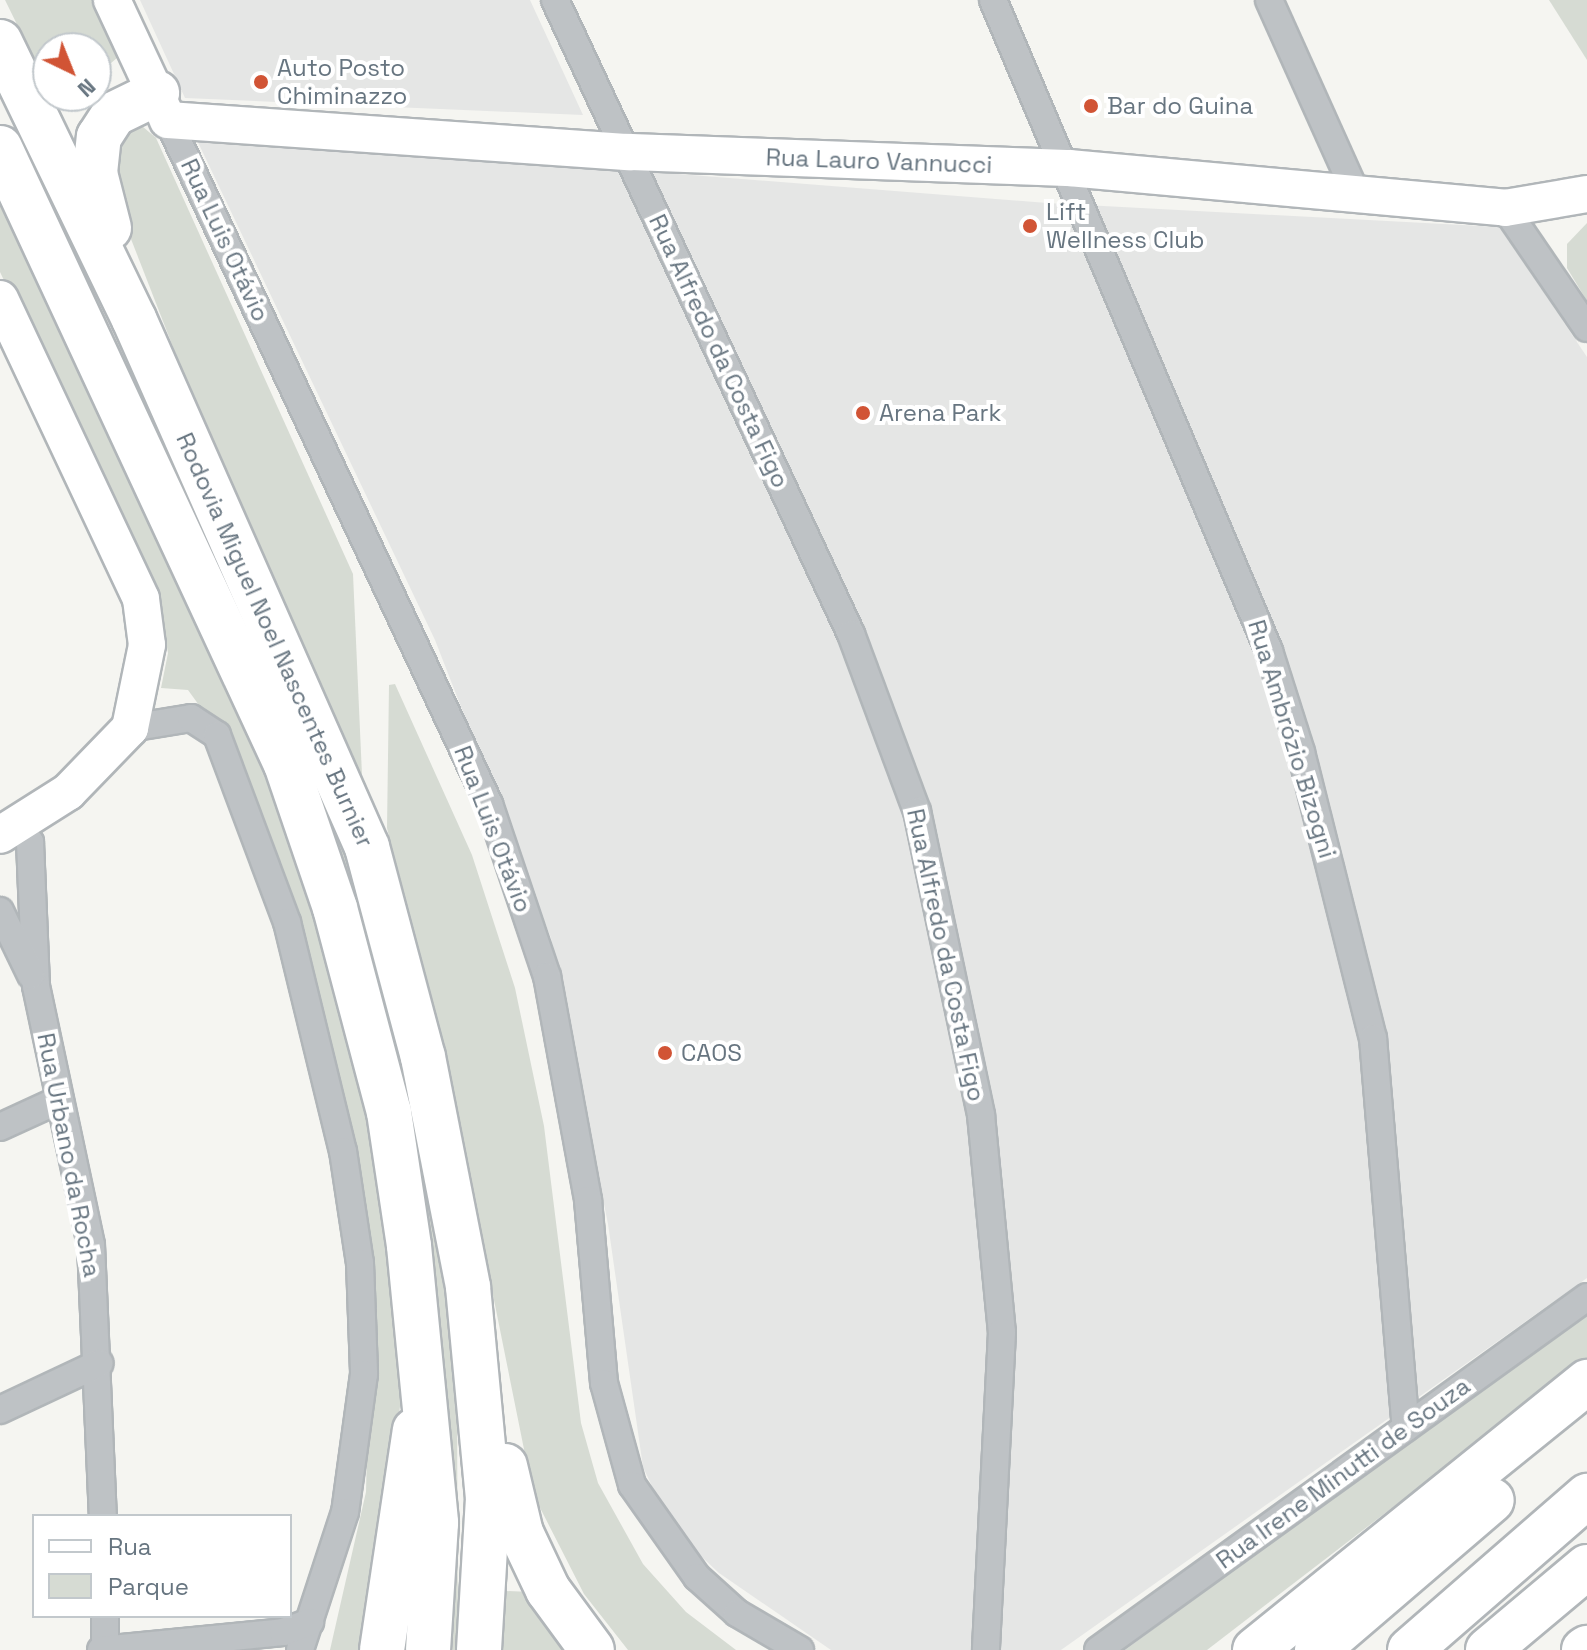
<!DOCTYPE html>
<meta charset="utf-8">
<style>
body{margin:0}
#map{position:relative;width:1587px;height:1650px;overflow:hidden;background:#f5f5f1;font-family:"Space Grotesk",sans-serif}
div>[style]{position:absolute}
.built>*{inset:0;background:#e5e6e5}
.green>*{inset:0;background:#d6dbd3}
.roads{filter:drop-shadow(2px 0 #b1b6b9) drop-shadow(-2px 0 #b1b6b9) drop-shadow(0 2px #b1b6b9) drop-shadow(0 -2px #b1b6b9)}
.street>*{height:26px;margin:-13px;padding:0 13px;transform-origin:13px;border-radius:13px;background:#bec2c5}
.secondary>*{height:36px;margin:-18px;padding:0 18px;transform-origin:18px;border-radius:18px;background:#fff}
.highway>*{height:44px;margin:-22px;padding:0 22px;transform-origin:22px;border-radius:22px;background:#fff}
.dots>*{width:22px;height:22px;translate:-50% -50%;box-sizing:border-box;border:4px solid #fff;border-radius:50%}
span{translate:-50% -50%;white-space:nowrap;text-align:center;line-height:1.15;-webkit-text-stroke:8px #fff;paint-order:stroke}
.poi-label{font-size:24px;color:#677580}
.left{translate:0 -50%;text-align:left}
.street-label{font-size:24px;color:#677580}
.legend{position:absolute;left:32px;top:1514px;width:260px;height:104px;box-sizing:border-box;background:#fff;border:2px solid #c2c8cc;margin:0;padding:10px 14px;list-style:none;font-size:24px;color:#677580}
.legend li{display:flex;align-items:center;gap:16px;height:40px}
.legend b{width:40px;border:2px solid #c2c8cc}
.north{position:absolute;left:32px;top:32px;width:80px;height:80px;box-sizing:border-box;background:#fff;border:2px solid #c2c8cc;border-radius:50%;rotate:137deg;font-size:22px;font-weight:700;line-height:32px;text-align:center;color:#677580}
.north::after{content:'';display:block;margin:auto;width:28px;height:36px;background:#d15435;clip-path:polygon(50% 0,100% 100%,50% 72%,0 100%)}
</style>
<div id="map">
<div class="built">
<div style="clip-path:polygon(140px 0,530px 0,583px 115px,185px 98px)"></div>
<div style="clip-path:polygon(195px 136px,1047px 203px,1500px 227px,1587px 357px,1587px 1278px,1061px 1650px,831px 1650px,719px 1573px,672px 1529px,643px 1467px,608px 1224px,551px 938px,435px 640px)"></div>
</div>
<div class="green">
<div style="clip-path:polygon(5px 0,104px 0,125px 51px,96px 76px,96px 48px,48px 48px,48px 70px,37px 65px)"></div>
<div style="clip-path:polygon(1549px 0,1587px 0,1587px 60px)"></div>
<div style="clip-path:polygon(142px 126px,156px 138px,353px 574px,362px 775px,332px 728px,245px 532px,131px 239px,115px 160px,123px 132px)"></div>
<div style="clip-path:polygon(0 178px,301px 845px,352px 1011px,406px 1361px,368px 1650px,330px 1650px,366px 1492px,371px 1285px,225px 741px,188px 690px,161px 688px,168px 653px,160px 606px,0 272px)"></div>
<div style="clip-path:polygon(1587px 223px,1587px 301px,1567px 268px,1567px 244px)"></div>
<div style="clip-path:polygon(120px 373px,142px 381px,365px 884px,443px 1257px,457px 1398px,458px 1650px,443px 1650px,397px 1113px)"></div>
<div style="clip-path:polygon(395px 684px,472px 855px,515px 988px,544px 1126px,581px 1423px,598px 1483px,643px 1564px,686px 1612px,736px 1650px,628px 1650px,584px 1594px,533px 1494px,454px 1101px,387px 828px,389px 685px)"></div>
<div style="clip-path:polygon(1587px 1310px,1587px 1358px,1207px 1650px,1125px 1650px)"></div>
<div style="clip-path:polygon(506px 1591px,531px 1592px,580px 1650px,500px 1650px)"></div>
</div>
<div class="roads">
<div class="street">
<div style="left:555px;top:0;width:700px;rotate:64.97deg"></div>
<div style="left:851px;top:634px;width:189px;rotate:69.6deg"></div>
<div style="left:917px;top:811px;width:311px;rotate:78.1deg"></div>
<div style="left:981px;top:1115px;width:218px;rotate:84.5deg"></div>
<div style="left:1002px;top:1332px;width:318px;rotate:92.9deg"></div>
<div style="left:993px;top:0;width:707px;rotate:67.02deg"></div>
<div style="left:1269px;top:651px;width:106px;rotate:72.4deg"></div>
<div style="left:1301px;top:752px;width:295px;rotate:75.9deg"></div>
<div style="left:1373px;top:1038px;width:391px;rotate:85.2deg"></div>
<div style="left:1269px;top:0;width:207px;rotate:65.8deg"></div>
<div style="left:168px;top:120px;width:756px;rotate:64.86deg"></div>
<div style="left:489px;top:804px;width:182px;rotate:71.4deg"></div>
<div style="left:547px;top:976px;width:228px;rotate:79.6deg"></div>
<div style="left:588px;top:1200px;width:184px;rotate:85deg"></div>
<div style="left:604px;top:1383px;width:106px;rotate:74.6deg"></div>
<div style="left:632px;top:1485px;width:113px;rotate:54.8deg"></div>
<div style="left:697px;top:1577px;width:54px;rotate:42deg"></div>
<div style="left:737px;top:1613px;width:73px;rotate:30.4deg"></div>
<div style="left:1505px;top:208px;width:145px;rotate:55.7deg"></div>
<div style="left:130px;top:728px;width:62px;rotate:-9.3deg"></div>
<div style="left:191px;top:718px;width:31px;rotate:33deg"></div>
<div style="left:217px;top:735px;width:200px;rotate:69.5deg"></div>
<div style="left:287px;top:922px;width:236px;rotate:76.3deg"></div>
<div style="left:343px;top:1151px;width:113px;rotate:81.4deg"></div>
<div style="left:360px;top:1263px;width:111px;rotate:87.9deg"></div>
<div style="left:364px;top:1374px;width:139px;rotate:97.8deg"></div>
<div style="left:345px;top:1512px;width:145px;rotate:108.1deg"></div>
<div style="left:19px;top:827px;width:19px;rotate:54deg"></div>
<div style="left:30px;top:842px;width:144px;rotate:87.6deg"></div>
<div style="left:36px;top:986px;width:265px;rotate:78deg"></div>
<div style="left:91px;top:1245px;width:271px;rotate:87.5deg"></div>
<div style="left:0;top:911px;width:71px;rotate:64.2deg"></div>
<div style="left:0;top:1127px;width:65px;rotate:-24.6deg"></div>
<div style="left:0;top:1410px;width:110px;rotate:-25.2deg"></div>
<div style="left:105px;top:1616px;width:34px;rotate:90deg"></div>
<div style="left:101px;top:1650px;width:183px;rotate:-5.6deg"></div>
<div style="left:283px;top:1632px;width:29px;rotate:-20deg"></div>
<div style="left:1098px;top:1650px;width:603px;rotate:-35.82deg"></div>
</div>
<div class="secondary">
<div style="left:112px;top:0;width:132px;rotate:65deg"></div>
<div style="left:168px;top:120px;width:462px;rotate:4deg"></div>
<div style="left:629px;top:152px;width:440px;rotate:2.1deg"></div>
<div style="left:1069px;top:168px;width:438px;rotate:5.2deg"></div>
<div style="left:1505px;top:208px;width:83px;rotate:-9.7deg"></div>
<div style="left:0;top:299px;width:331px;rotate:64.8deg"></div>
<div style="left:141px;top:599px;width:46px;rotate:82.6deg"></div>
<div style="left:147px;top:645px;width:85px;rotate:101.6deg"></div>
<div style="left:130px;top:728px;width:89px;rotate:134.1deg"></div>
<div style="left:68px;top:792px;width:80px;rotate:147.7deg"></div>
</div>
<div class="highway">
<div style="left:0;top:42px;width:308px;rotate:64.2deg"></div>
<div style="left:134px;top:319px;width:577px;rotate:66.19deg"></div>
<div style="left:367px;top:847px;width:217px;rotate:75.1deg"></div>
<div style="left:423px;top:1057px;width:234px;rotate:78.9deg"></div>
<div style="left:468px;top:1287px;width:212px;rotate:84.6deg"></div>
<div style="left:488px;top:1498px;width:152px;rotate:93.4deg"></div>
<div style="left:0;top:148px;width:679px;rotate:65.1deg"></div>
<div style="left:286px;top:764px;width:152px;rotate:71.2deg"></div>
<div style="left:335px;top:908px;width:211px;rotate:75.2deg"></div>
<div style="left:389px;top:1112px;width:135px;rotate:81.5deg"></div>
<div style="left:409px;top:1246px;width:278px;rotate:84.4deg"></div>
<div style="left:436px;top:1523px;width:127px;rotate:93.6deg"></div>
<div style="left:109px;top:228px;width:57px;rotate:-104.3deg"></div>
<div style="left:95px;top:173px;width:36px;rotate:-84deg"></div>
<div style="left:99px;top:137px;width:27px;rotate:-57deg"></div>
<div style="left:114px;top:114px;width:48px;rotate:-26deg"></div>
<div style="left:505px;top:1466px;width:69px;rotate:76.6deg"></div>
<div style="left:521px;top:1533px;width:63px;rotate:64.7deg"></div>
<div style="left:548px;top:1590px;width:74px;rotate:53.7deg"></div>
<div style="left:382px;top:1650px;width:222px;rotate:-81.5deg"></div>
<div style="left:1255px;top:1650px;width:427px;rotate:-38.9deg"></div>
<div style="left:1317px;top:1650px;width:230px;rotate:-40.6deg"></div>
<div style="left:1410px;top:1650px;width:235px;rotate:-41deg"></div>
<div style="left:1488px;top:1650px;width:129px;rotate:-40deg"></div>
<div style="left:1584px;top:1650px;width:4px;rotate:-34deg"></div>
</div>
</div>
<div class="dots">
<div style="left:261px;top:82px;background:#d15435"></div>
<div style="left:1091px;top:106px;background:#d15435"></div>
<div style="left:1030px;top:226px;background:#d15435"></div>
<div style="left:863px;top:413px;background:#d15435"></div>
<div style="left:665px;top:1053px;background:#d15435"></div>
</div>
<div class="poi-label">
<span class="left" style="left:277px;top:82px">Auto Posto<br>Chiminazzo</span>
<span class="left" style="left:1107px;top:106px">Bar do Guina</span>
<span class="left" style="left:1046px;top:226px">Lift<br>Wellness Club</span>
<span class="left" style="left:879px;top:413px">Arena Park</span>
<span class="left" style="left:681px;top:1053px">CAOS</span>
</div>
<div class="street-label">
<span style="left:879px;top:161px;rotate:2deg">Rua Lauro Vannucci</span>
<span style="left:225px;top:240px;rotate:65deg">Rua Luis Otávio</span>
<span style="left:719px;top:351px;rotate:65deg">Rua Alfredo da Costa Figo</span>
<span style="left:275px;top:640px;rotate:66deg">Rodovia Miguel Noel Nascentes Burnier</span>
<span style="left:1292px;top:739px;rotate:73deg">Rua Ambrózio Bizogni</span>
<span style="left:493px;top:829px;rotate:69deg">Rua Luis Otávio</span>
<span style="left:946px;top:955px;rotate:78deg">Rua Alfredo da Costa Figo</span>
<span style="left:69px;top:1155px;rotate:79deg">Rua Urbano da Rocha</span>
<span style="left:1343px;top:1473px;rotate:-36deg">Rua Irene Minutti de Souza</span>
</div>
<ul class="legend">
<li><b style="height:10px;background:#fff"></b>Rua</li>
<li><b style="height:22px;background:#d6dbd3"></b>Parque</li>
</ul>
<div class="north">N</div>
</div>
